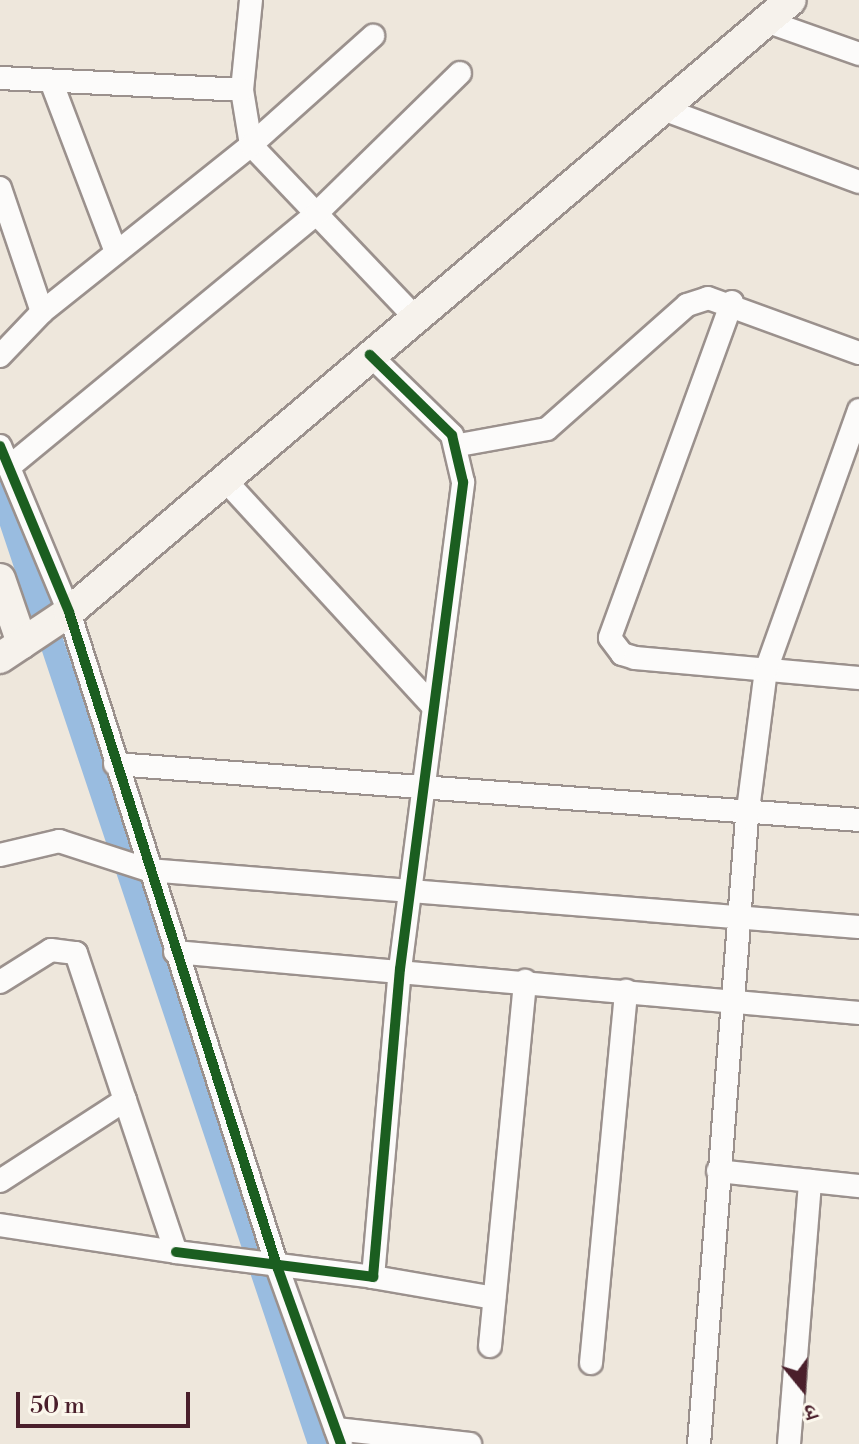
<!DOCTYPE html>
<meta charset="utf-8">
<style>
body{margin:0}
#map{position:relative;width:859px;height:1444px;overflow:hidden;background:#eee7dc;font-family:"Libre Bodoni","Noto Serif Devanagari",serif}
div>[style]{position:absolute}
.canal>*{height:24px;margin:-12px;padding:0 12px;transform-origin:12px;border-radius:12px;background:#99bce0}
.roads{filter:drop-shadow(2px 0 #9b918d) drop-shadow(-2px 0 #9b918d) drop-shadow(0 2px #9b918d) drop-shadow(0 -2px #9b918d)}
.street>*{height:22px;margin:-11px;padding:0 11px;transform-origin:11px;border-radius:11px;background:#fcfbfa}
.secondary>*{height:30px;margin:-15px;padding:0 15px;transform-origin:15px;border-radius:15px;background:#f6f2ec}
.cycleway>*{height:10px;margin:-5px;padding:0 5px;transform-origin:5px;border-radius:5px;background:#1b5e20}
span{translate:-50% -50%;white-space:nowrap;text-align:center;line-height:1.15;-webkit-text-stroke:6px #fbf7ec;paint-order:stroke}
.north{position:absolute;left:763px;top:1348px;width:80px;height:80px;-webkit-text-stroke:6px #fbf7ec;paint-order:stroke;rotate:162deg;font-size:22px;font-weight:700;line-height:32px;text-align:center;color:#4a1f2b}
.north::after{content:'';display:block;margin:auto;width:28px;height:36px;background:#4a1f2b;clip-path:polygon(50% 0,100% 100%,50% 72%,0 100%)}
.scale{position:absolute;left:16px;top:1392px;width:174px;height:36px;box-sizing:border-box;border:4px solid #4a1f2b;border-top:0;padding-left:10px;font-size:24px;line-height:28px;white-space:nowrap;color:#4a1f2b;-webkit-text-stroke:6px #fbf7ec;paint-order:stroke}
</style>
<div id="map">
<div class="canal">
<div style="left:0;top:488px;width:1008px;rotate:71.49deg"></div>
</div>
<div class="roads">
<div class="street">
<div style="left:251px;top:0;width:90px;rotate:95.7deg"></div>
<div style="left:242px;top:90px;width:56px;rotate:80.7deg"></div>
<div style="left:251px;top:145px;width:238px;rotate:46.4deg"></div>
<div style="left:766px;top:21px;width:99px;rotate:19.5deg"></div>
<div style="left:0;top:78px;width:242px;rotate:2.8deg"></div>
<div style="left:51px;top:81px;width:178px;rotate:69.2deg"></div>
<div style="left:663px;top:109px;width:209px;rotate:20.4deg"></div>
<div style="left:0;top:188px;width:131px;rotate:71.3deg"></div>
<div style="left:42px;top:312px;width:268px;rotate:-38.6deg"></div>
<div style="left:251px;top:145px;width:164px;rotate:-41.8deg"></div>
<div style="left:732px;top:302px;width:357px;rotate:110deg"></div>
<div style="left:610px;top:638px;width:20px;rotate:53deg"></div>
<div style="left:622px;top:654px;width:14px;rotate:17deg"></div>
<div style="left:635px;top:658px;width:225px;rotate:5.1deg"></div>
<div style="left:0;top:356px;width:61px;rotate:-46.3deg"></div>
<div style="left:459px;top:445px;width:89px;rotate:-10.3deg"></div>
<div style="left:547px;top:429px;width:187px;rotate:-41.5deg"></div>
<div style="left:687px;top:305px;width:22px;rotate:-18deg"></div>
<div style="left:708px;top:298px;width:161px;rotate:20deg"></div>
<div style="left:0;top:446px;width:180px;rotate:67.4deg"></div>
<div style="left:69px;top:612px;width:689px;rotate:72.35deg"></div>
<div style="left:278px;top:1269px;width:186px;rotate:70.2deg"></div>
<div style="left:9px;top:467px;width:399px;rotate:-39.5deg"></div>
<div style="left:317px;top:213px;width:200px;rotate:-44.4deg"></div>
<div style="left:224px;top:479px;width:309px;rotate:47.4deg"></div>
<div style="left:115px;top:764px;width:746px;rotate:4.3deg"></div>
<div style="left:0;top:855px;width:61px;rotate:-13.3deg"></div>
<div style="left:59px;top:841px;width:94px;rotate:18deg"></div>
<div style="left:148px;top:870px;width:713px;rotate:4.58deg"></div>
<div style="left:175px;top:952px;width:687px;rotate:5.1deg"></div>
<div style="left:0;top:982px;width:60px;rotate:-32.1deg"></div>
<div style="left:51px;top:950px;width:25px;rotate:7deg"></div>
<div style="left:76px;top:953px;width:155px;rotate:71.6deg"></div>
<div style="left:718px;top:1171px;width:142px;rotate:6.1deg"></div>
<div style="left:0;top:1181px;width:149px;rotate:-32.9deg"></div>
<div style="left:125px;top:1100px;width:160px;rotate:71.5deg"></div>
<div style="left:176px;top:1252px;width:178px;rotate:-171.3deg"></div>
<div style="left:176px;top:1252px;width:199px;rotate:7.2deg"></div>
<div style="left:373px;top:1277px;width:309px;rotate:-85deg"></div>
<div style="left:400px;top:969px;width:491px;rotate:-82.6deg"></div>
<div style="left:463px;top:482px;width:48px;rotate:-103.2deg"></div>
<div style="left:452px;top:435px;width:115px;rotate:-135.7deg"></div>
<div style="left:373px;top:1277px;width:123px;rotate:9.8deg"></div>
<div style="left:490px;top:1346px;width:367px;rotate:-84.5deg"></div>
<div style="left:591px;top:1363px;width:374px;rotate:-84.6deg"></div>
<div style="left:336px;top:1429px;width:135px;rotate:6.4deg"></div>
<div style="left:699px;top:1444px;width:628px;rotate:-85.62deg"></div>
<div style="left:747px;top:818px;width:149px;rotate:-82.7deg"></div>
<div style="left:766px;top:670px;width:276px;rotate:-70.3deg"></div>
<div style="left:789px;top:1444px;width:264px;rotate:-85.4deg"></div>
</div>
<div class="secondary">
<div style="left:0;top:579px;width:68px;rotate:71deg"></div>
<div style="left:0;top:658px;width:83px;rotate:-33.7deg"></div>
<div style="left:69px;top:612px;width:946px;rotate:-40.29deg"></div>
</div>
</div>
<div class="cycleway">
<div style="left:0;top:446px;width:180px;rotate:67.4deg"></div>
<div style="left:69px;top:612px;width:689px;rotate:72.35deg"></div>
<div style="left:278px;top:1269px;width:186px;rotate:70.2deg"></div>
<div style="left:176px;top:1252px;width:199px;rotate:7.2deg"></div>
<div style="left:373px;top:1277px;width:309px;rotate:-85deg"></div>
<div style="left:400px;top:969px;width:491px;rotate:-82.6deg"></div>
<div style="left:463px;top:482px;width:48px;rotate:-103.2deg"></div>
<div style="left:452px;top:435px;width:115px;rotate:-135.7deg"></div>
</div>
<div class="north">उ</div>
<div class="scale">50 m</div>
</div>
